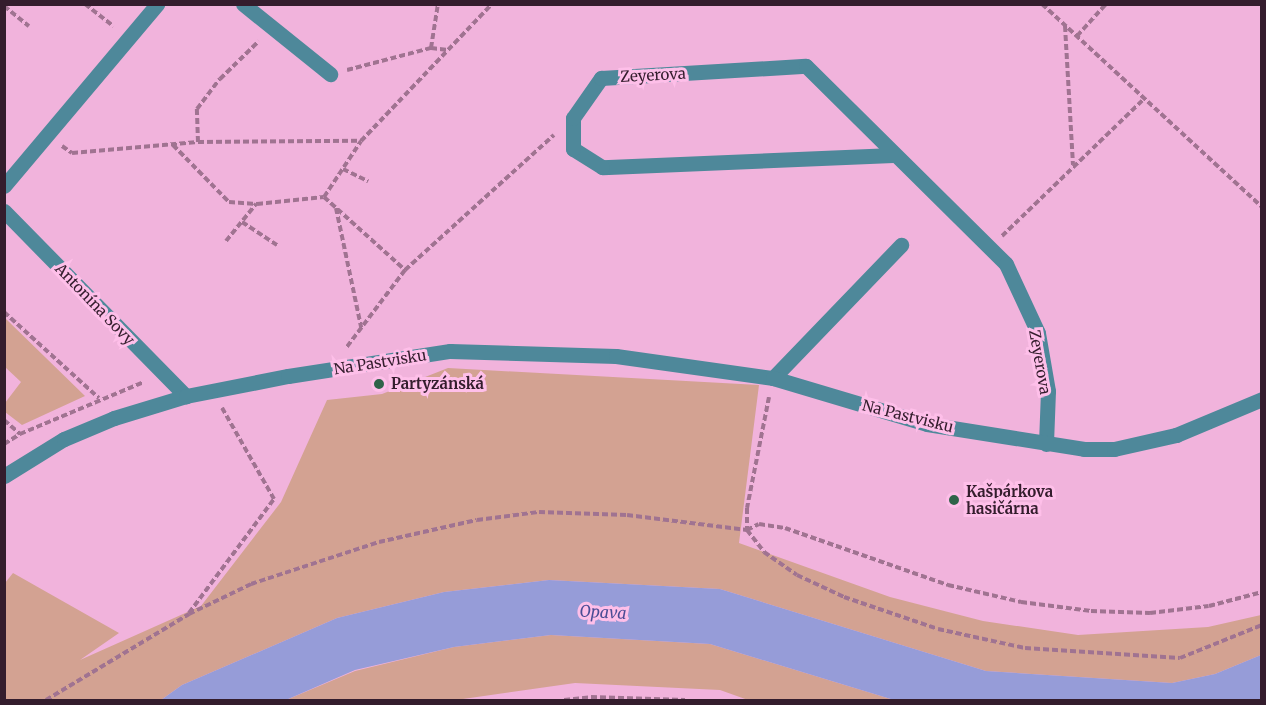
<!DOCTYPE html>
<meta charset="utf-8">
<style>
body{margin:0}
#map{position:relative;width:1266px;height:705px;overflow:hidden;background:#f1b3dc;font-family:Merriweather,serif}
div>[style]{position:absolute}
.green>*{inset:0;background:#d3a292}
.water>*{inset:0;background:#969cd8}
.path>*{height:4px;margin-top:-2px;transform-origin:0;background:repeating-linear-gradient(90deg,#a07391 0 6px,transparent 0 9px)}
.minor>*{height:15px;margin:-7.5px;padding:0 7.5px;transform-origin:7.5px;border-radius:7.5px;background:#4e889a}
.dots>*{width:16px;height:16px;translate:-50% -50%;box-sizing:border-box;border:3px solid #febfe9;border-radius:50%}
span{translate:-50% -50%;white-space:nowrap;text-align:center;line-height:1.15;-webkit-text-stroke:6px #febfe9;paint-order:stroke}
.street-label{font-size:15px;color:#341d2d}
.poi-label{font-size:15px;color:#341d2d;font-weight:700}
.left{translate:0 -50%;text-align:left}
.water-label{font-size:16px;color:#4a4c95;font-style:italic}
.frame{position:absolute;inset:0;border:6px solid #341d2d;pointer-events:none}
</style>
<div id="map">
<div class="green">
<div style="clip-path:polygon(5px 318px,85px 396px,22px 425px,5px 412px,5px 403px,21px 382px,5px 367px)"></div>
<div style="clip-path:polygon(448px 368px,759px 385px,739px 543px,890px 597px,983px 621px,1078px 635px,1208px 627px,1261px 615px,1261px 655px,1215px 674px,1172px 683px,986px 671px,720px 589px,549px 580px,444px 592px,337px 618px,182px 685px,161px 700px,5px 700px,5px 583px,13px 573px,119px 633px,80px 660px,201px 606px,281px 502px,327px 400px,382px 394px)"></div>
<div style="clip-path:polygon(551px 635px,710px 644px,894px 700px,748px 700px,720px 690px,575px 683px,456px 700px,286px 700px,355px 671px,454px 647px)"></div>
</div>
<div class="water">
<div style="clip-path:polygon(549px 580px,720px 589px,986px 671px,1172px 683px,1215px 674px,1261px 655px,1261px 700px,894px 700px,710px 644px,551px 635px,454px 647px,355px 670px,286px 700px,161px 700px,182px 685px,337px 618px,444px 592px)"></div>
</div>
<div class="path">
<div style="left:85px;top:4px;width:36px;rotate:38deg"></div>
<div style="left:1042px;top:4px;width:299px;rotate:42.7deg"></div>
<div style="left:4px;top:6px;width:32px;rotate:39deg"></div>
<div style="left:1065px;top:26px;width:139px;rotate:86.7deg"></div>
<div style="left:1077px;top:36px;width:43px;rotate:-47.8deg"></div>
<div style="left:431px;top:48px;width:17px;rotate:7deg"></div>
<div style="left:347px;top:70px;width:87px;rotate:-14.7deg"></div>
<div style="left:431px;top:48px;width:45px;rotate:-81deg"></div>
<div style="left:198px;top:142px;width:33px;rotate:-92deg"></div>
<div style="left:197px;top:109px;width:38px;rotate:-53deg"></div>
<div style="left:220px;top:79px;width:54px;rotate:-44.3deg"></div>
<div style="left:173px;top:145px;width:80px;rotate:45.5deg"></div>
<div style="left:229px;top:202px;width:28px;rotate:4deg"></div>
<div style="left:257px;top:204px;width:67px;rotate:-6deg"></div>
<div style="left:324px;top:197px;width:67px;rotate:-56.5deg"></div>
<div style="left:62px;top:146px;width:12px;rotate:35deg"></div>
<div style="left:72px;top:153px;width:126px;rotate:-5deg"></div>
<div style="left:198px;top:142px;width:163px;rotate:-0.4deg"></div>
<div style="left:361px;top:141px;width:190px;rotate:-46.3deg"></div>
<div style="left:343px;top:169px;width:28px;rotate:26deg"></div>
<div style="left:324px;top:197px;width:109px;rotate:42deg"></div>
<div style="left:405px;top:270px;width:98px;rotate:127.1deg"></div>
<div style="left:336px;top:208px;width:122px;rotate:78.1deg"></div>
<div style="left:242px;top:222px;width:42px;rotate:33.3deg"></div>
<div style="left:1002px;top:236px;width:197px;rotate:-44deg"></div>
<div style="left:226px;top:241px;width:48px;rotate:-51deg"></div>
<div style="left:405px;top:270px;width:201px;rotate:-42.2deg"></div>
<div style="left:4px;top:312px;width:128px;rotate:42.2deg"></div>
<div style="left:769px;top:397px;width:113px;rotate:101.2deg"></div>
<div style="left:747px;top:508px;width:22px;rotate:90deg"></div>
<div style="left:747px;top:530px;width:28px;rotate:52deg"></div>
<div style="left:764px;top:552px;width:40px;rotate:34.9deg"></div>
<div style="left:797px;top:575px;width:52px;rotate:25.1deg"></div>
<div style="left:844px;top:597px;width:99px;rotate:18.8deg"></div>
<div style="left:938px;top:629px;width:89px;rotate:12.3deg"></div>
<div style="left:1025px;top:648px;width:155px;rotate:3.7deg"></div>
<div style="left:1180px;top:658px;width:88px;rotate:-21.9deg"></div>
<div style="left:4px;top:420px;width:21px;rotate:41deg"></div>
<div style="left:4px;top:444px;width:19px;rotate:-32deg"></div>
<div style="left:20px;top:434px;width:134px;rotate:-22.8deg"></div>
<div style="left:189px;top:613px;width:142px;rotate:-53.3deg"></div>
<div style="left:274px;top:499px;width:105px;rotate:-119.7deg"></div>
<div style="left:46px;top:700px;width:167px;rotate:-31deg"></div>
<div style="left:189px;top:614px;width:69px;rotate:-25.8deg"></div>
<div style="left:251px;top:584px;width:135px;rotate:-18.2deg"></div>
<div style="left:379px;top:542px;width:100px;rotate:-12.7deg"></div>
<div style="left:477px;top:520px;width:63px;rotate:-7.4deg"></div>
<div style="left:539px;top:512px;width:88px;rotate:2deg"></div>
<div style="left:627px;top:515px;width:121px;rotate:7.1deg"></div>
<div style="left:747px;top:530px;width:13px;rotate:-27deg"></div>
<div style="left:759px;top:524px;width:26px;rotate:9deg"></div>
<div style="left:785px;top:528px;width:173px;rotate:19.3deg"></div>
<div style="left:948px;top:585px;width:75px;rotate:13.1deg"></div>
<div style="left:1021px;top:602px;width:71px;rotate:7.3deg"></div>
<div style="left:1091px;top:611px;width:59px;rotate:1.9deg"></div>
<div style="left:1150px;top:613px;width:59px;rotate:-6.8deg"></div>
<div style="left:1209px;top:606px;width:55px;rotate:-14.8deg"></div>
<div style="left:564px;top:700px;width:27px;rotate:-6deg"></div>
<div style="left:591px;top:697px;width:94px;rotate:1.8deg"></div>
</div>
<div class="minor">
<div style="left:243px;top:4px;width:112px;rotate:38.8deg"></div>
<div style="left:893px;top:155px;width:291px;rotate:177.6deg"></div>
<div style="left:602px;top:167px;width:34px;rotate:-148deg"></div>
<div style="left:573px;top:149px;width:31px;rotate:-90deg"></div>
<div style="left:573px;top:118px;width:49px;rotate:-55deg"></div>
<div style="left:601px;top:78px;width:205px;rotate:-3.4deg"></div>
<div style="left:806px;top:66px;width:281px;rotate:44.7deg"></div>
<div style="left:1006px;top:264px;width:76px;rotate:65.1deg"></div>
<div style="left:1038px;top:333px;width:59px;rotate:80.2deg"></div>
<div style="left:1048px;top:391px;width:53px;rotate:92.2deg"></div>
<div style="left:4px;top:186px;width:238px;rotate:-49.9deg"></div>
<div style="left:4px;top:211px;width:260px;rotate:45.5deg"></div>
<div style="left:773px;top:378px;width:185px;rotate:-46.1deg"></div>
<div style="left:4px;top:476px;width:70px;rotate:-31.7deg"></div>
<div style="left:64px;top:439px;width:54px;rotate:-22.8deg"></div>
<div style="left:114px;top:418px;width:75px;rotate:-17deg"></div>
<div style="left:186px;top:396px;width:104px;rotate:-11.1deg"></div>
<div style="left:288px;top:376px;width:164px;rotate:-8.8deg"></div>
<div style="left:450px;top:351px;width:166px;rotate:1.7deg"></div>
<div style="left:616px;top:356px;width:159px;rotate:8deg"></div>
<div style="left:773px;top:378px;width:161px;rotate:16.6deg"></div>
<div style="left:927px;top:424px;width:159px;rotate:9deg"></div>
<div style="left:1084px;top:449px;width:30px"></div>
<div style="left:1114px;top:449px;width:64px;rotate:-12.7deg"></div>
<div style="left:1176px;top:435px;width:93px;rotate:-22.7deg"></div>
</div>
<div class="dots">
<div style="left:379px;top:384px;background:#2f6349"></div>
<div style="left:954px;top:500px;background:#2f6349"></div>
</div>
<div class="street-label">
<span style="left:653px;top:75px;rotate:-3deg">Zeyerova</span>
<span style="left:95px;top:304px;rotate:46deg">Antonína Sovy</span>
<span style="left:380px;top:362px;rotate:-9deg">Na Pastvisku</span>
<span style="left:1040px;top:362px;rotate:80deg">Zeyerova</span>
<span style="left:908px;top:416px;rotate:14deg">Na Pastvisku</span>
</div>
<div class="poi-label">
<span class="left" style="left:391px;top:384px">Partyzánská</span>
<span class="left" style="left:966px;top:500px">Kašpárkova<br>hasičárna</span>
</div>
<div class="water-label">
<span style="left:603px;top:612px;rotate:3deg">Opava</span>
</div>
<div class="frame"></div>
</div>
